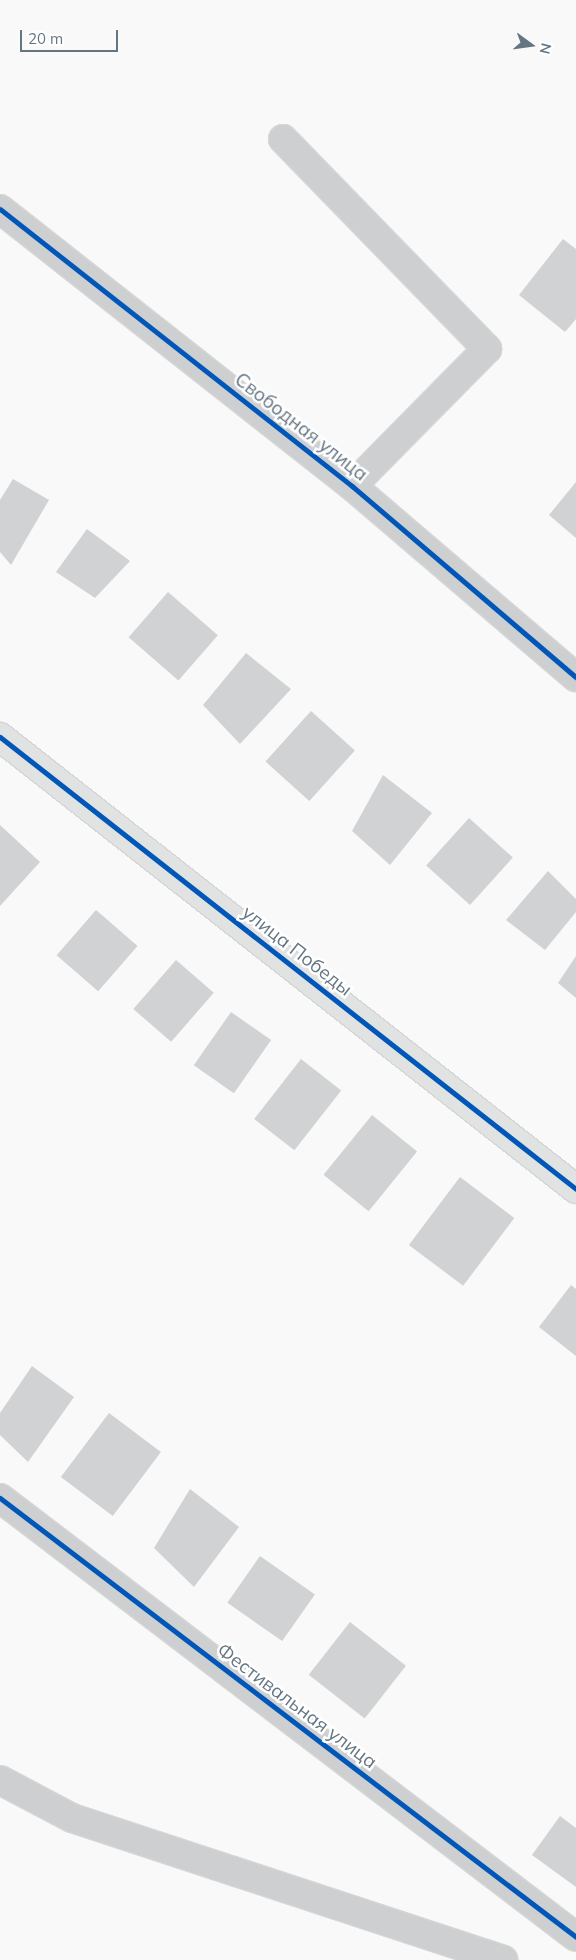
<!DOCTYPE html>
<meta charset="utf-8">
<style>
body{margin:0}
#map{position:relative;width:576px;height:1960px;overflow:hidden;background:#f9f9f9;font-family:Mulish,sans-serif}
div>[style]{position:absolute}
.building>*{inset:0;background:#d0d2d3;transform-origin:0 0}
.roads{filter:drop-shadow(1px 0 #d5d6d7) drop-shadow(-1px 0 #d5d6d7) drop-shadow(0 1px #d5d6d7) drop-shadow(0 -1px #d5d6d7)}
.street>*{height:28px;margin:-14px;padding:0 14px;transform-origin:14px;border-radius:14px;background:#cecfd0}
.secondary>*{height:28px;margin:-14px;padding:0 14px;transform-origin:14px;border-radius:14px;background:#e1e2e2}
.cycleway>*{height:5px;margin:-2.5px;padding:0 2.5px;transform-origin:2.5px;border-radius:2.5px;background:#0057b8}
span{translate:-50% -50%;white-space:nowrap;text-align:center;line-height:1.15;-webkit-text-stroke:5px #fff;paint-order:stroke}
.street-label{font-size:19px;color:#657683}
.north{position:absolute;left:506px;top:20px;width:50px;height:50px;-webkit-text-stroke:4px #fff;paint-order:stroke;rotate:104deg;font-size:14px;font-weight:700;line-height:20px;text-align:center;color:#657683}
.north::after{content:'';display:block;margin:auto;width:18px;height:22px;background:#657683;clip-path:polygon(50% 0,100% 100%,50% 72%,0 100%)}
.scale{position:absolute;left:20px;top:30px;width:98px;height:22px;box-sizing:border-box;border:2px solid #657683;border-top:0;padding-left:6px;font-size:15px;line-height:18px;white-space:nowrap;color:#657683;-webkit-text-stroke:4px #fff;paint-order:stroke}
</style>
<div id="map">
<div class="building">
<div style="clip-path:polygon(563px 239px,576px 249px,576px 319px,565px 332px,519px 295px)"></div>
<div style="clip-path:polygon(13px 479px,49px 500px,11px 565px,0 552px,0 500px)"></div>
<div style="clip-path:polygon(576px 482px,576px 538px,549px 515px)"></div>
<div style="clip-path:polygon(87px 529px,130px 561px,95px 598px,56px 572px)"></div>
<div style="left:168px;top:592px;width:66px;height:60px;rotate:41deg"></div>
<div style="clip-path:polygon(246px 653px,291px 689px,240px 744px,203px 705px)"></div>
<div style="left:311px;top:711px;width:59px;height:68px;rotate:42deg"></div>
<div style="clip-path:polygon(383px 775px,432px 813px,390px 865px,352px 831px)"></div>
<div style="left:469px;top:818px;width:59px;height:64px;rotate:42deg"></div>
<div style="clip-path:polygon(0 825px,40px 862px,0 906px)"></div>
<div style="clip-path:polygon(548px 871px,576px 899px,576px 912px,545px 950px,506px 920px)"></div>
<div style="left:96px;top:910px;width:55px;height:60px;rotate:41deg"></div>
<div style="clip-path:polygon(576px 956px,576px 998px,558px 983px)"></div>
<div style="left:176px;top:960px;width:50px;height:65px;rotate:41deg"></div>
<div style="left:231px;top:1012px;width:49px;height:65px;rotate:35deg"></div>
<div style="left:301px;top:1059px;width:51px;height:76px;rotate:38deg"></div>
<div style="left:372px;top:1115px;width:58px;height:77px;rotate:39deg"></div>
<div style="left:460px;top:1177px;width:68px;height:85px;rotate:37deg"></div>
<div style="clip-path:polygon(571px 1285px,576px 1289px,576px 1356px,539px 1327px)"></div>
<div style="clip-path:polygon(32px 1366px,74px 1397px,28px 1462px,0 1435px,0 1413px)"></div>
<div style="left:109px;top:1413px;width:65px;height:80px;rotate:37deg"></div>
<div style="clip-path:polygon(190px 1489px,239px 1527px,194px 1587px,154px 1548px)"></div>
<div style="left:260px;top:1556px;width:67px;height:57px;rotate:35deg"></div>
<div style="left:350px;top:1622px;width:71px;height:67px;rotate:38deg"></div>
<div style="clip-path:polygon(560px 1816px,576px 1828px,576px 1887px,532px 1855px)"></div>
</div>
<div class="roads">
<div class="street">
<div style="left:283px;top:139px;width:293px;rotate:45.8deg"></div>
<div style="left:487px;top:349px;width:192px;rotate:134.6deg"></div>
<div style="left:0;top:209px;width:448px;rotate:38.2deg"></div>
<div style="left:352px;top:486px;width:294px;rotate:40.5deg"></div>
<div style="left:0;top:1498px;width:724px;rotate:37.31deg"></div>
<div style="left:0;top:1780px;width:81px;rotate:27.8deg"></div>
<div style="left:72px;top:1818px;width:454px;rotate:18.2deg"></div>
</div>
<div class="secondary">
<div style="left:0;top:737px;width:732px;rotate:38.12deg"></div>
</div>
</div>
<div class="cycleway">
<div style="left:0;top:209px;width:448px;rotate:38.2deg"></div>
<div style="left:352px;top:486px;width:294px;rotate:40.5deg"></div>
<div style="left:0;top:737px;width:732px;rotate:38.12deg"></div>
<div style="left:0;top:1498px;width:724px;rotate:37.31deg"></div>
</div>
<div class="street-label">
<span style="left:301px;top:427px;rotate:38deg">Свободная улица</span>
<span style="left:297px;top:951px;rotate:38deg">улица Победы</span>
<span style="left:297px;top:1706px;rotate:37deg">Фестивальная улица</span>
</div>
<div class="north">N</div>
<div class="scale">20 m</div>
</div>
